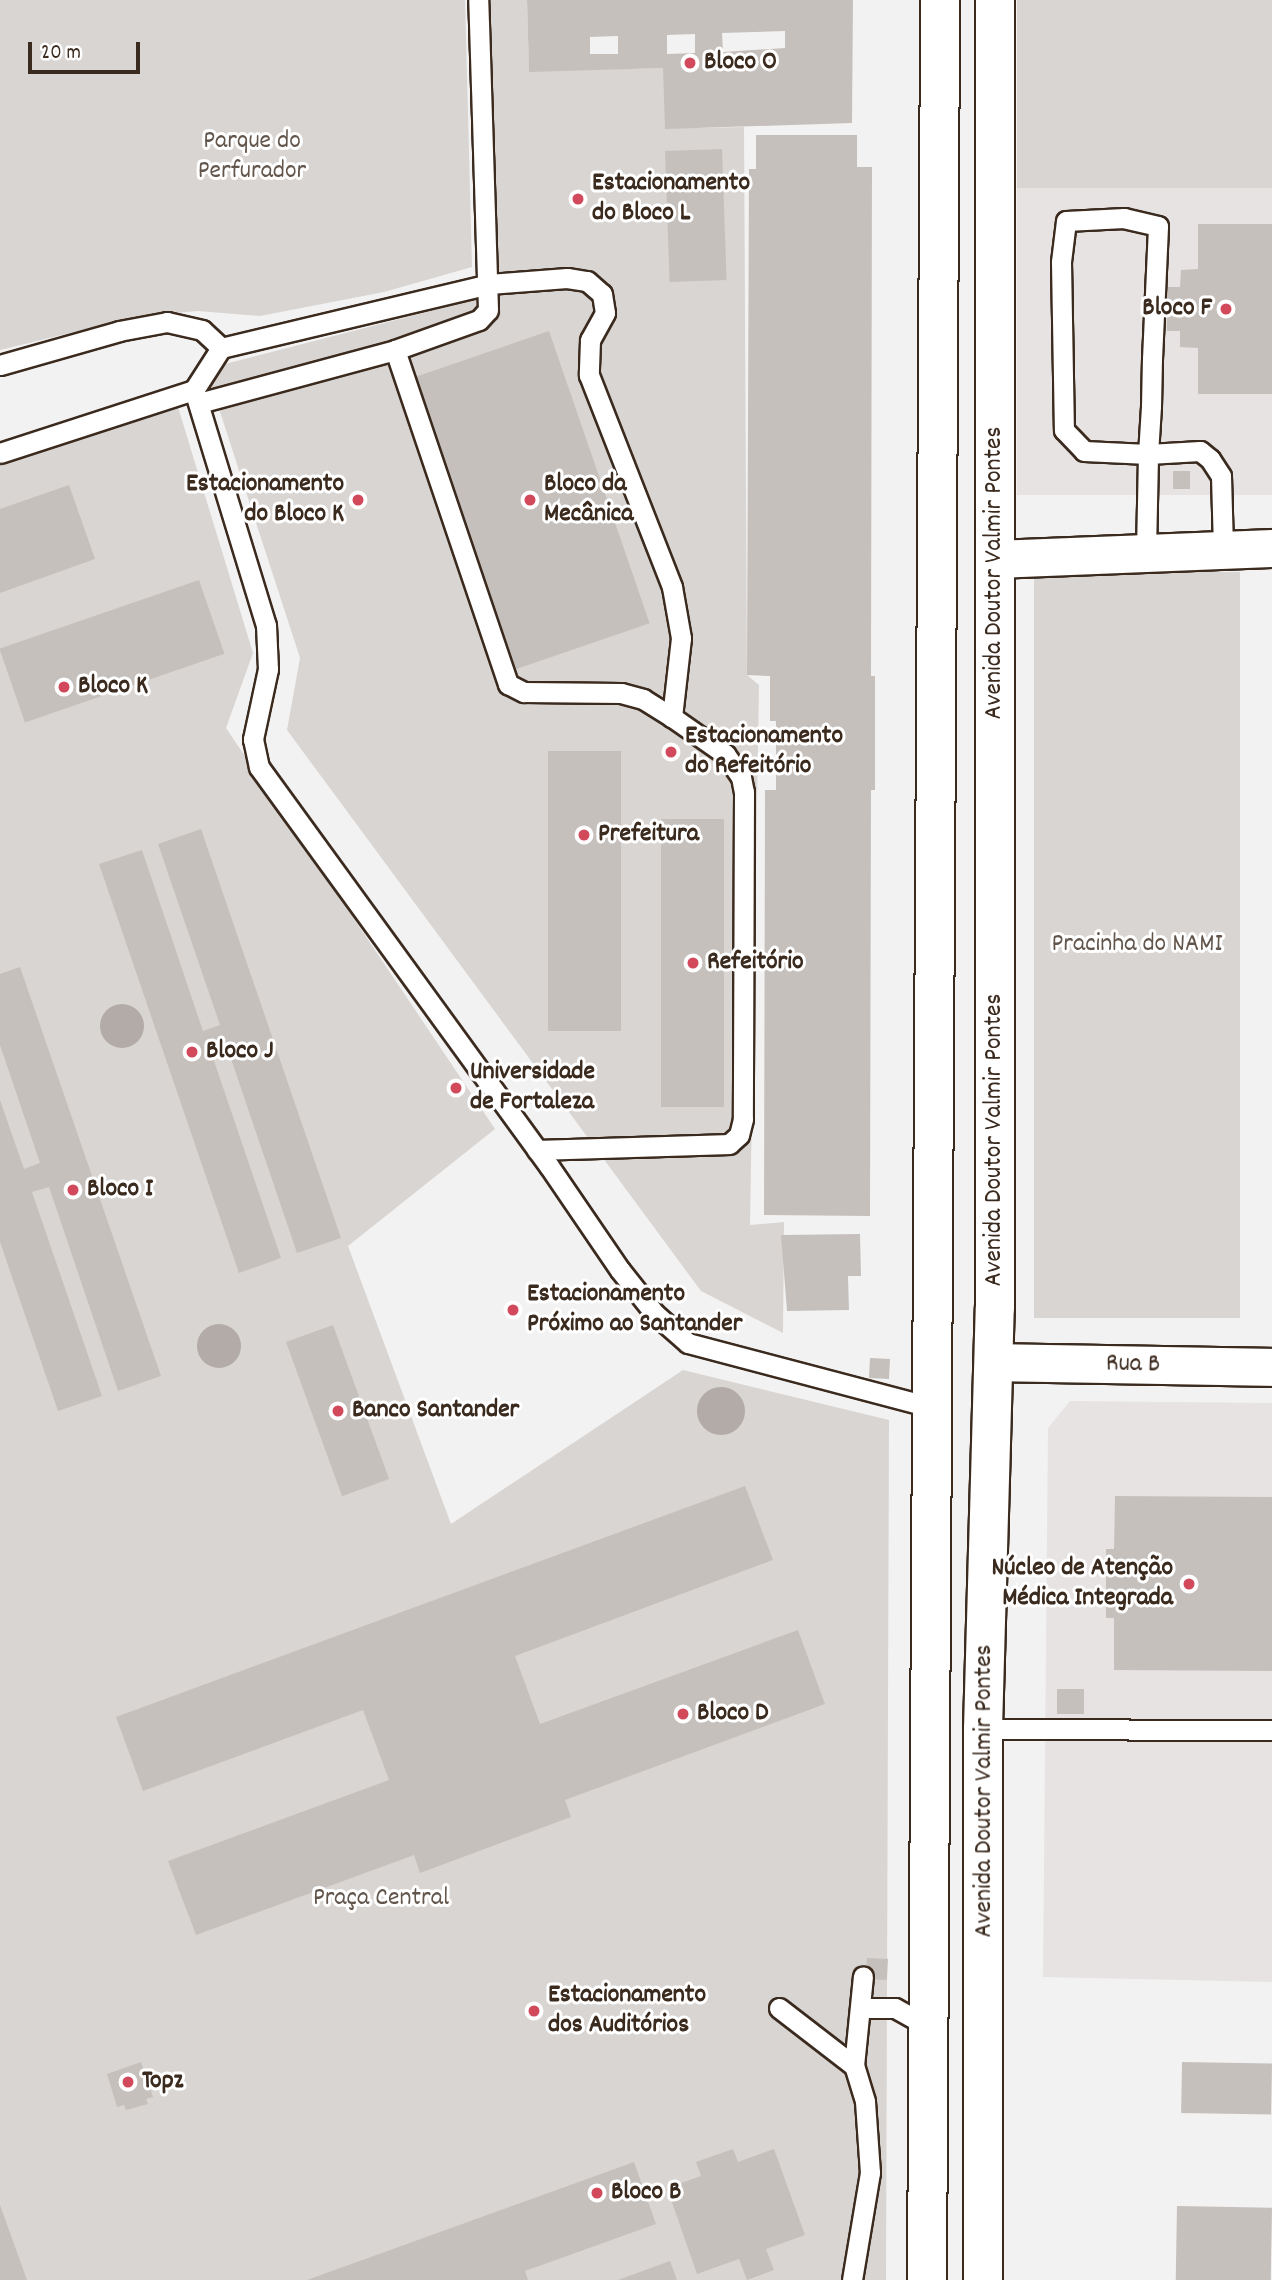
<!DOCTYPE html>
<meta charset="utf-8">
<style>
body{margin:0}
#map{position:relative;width:1272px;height:2280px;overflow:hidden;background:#f3f2f2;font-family:Dekko,sans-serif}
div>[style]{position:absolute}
.built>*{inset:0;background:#e6e3e2;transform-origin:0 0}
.green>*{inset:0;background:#d8d5d2;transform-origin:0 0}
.water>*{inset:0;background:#b2aba7}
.round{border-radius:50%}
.building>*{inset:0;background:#c6c0bd;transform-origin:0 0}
.roads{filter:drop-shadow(2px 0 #3b2a1e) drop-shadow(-2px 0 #3b2a1e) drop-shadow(0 2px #3b2a1e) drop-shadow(0 -2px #3b2a1e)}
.lane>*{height:19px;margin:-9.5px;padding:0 9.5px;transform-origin:9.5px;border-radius:9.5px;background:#fff}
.street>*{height:37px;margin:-18.5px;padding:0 18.5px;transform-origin:18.5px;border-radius:18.5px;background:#fff}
.secondary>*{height:38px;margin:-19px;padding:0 19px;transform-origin:19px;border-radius:19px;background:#fff}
.dots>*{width:19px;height:19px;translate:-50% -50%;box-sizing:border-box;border:4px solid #fff;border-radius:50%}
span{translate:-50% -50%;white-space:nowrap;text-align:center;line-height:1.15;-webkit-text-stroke:6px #fff;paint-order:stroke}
.poi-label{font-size:26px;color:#3b2a1e;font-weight:700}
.left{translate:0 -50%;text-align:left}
.right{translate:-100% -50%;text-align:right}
.park-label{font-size:26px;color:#62554b}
.street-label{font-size:26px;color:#3b2a1e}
.scale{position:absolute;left:28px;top:42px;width:112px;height:32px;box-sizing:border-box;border:4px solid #3b2a1e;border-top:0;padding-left:9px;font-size:21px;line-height:24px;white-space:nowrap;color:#3b2a1e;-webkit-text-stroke:5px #fff;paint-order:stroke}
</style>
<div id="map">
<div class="built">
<div style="left:1272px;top:187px;width:308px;height:255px;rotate:90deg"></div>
<div style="clip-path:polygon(1070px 1401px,1272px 1403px,1272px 1982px,1043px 1977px,1048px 1428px)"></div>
</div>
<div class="green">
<div style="clip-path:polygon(0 0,465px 0,472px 267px,384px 292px,260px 316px,198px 311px,140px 316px,0 350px)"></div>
<div style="clip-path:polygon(485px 0,527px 0,529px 71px,663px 68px,700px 128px,744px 127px,747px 675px,759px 685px,750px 1225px,784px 1222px,783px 1333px,701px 1291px,287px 730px,300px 658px,210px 381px,225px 364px,493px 295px)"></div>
<div style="left:1017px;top:0;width:255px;height:188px"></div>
<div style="clip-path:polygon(178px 407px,253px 653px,226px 728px,495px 1129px,348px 1246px,451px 1524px,683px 1370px,889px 1420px,886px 2280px,0 2280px,0 462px)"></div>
<div style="left:1034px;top:572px;width:206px;height:746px"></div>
</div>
<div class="water">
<div class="round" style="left:100px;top:1004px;width:44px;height:44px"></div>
<div class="round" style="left:197px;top:1324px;width:44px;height:44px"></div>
<div class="round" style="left:697px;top:1387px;width:48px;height:48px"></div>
</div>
<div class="building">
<div style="clip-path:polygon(evenodd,527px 0,853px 0,852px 123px,665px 129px,663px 68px,529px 72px,527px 0,785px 31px,785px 48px,723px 52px,722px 33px,785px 31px,527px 0,695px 34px,695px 53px,667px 54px,667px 35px,695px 34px,527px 0,618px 36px,618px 54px,590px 54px,590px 37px,618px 36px)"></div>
<div style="clip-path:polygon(756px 135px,857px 135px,857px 167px,872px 167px,871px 676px,875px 676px,875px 790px,871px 790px,870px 1216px,764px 1215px,765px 790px,776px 790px,776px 721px,770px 721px,770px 676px,747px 675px,749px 169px,756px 169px)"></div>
<div style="left:722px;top:149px;width:131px;height:57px;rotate:88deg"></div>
<div style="clip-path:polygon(1198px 224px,1272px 224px,1272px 394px,1198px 394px,1198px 348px,1180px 347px,1180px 331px,1167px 331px,1166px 287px,1180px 287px,1181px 270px,1198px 269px)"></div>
<div style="left:549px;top:331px;width:309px;height:147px;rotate:71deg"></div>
<div style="left:1173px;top:471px;width:17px;height:18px"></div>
<div style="clip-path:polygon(69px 485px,95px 559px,0 593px,0 509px)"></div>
<div style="left:199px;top:580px;width:78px;height:211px;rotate:71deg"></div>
<div style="left:548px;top:751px;width:73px;height:280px"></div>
<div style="left:661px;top:819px;width:63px;height:288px"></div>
<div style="clip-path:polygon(201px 829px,341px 1238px,297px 1253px,228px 1050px,212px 1055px,281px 1258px,239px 1273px,99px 864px,142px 850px,203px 1031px,220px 1025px,158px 844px)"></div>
<div style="clip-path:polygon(20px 967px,161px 1376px,118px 1391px,49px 1187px,32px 1192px,102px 1396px,58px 1411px,0 1242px,0 1100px,24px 1169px,40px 1163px,0 1045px,0 974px)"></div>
<div style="clip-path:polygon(860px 1234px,861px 1276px,848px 1276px,849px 1310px,787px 1311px,781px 1235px)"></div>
<div style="left:333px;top:1325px;width:164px;height:50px;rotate:70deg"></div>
<div style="left:870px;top:1358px;width:20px;height:20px;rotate:3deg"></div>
<div style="clip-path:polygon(745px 1486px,773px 1560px,515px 1656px,540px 1724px,798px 1630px,825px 1704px,565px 1800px,571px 1817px,420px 1873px,414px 1855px,196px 1935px,168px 1861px,389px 1780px,363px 1710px,143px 1791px,116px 1717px)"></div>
<div style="clip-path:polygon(1115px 1496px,1272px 1497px,1272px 1671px,1114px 1670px,1114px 1618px,1106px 1618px,1106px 1549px,1114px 1549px)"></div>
<div style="left:1057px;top:1689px;width:27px;height:25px"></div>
<div style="left:867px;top:1958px;width:21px;height:21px;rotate:3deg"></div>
<div style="clip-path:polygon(141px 2062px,153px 2097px,146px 2099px,148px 2104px,126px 2110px,124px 2105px,117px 2107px,107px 2074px)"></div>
<div style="left:1182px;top:2062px;width:90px;height:51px;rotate:1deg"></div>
<div style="clip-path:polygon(733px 2149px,738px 2162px,774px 2149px,805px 2235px,766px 2249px,774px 2270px,747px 2280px,739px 2259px,697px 2274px,667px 2188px,701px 2176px,696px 2162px)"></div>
<div style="clip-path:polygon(634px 2162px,656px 2224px,525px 2271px,528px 2280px,307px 2280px)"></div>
<div style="clip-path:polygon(0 2205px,27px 2280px,0 2280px)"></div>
<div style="left:1177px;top:2206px;width:95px;height:74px;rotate:1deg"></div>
<div style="clip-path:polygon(670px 2261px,677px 2280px,618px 2280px)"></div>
</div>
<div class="roads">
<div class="lane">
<div style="left:395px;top:350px;width:89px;rotate:-19.7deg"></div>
<div style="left:479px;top:320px;width:13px;rotate:-48deg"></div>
<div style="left:488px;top:310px;width:310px;rotate:-91.8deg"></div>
<div style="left:0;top:365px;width:124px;rotate:-15.9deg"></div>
<div style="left:119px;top:331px;width:49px;rotate:-10.6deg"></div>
<div style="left:167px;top:322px;width:36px;rotate:13deg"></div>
<div style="left:202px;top:330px;width:26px;rotate:43deg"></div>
<div style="left:221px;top:348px;width:276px;rotate:-13.4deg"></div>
<div style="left:489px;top:284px;width:78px;rotate:-4.4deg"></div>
<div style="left:567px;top:278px;width:20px;rotate:9deg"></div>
<div style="left:587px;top:281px;width:20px;rotate:41deg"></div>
<div style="left:602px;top:294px;width:19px;rotate:81deg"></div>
<div style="left:605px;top:313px;width:31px;rotate:119deg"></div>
<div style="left:590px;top:340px;width:35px;rotate:92deg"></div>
<div style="left:589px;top:375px;width:228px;rotate:68.6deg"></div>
<div style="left:672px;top:587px;width:52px;rotate:80deg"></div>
<div style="left:681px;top:638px;width:80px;rotate:96.5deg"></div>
<div style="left:672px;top:717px;width:65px;rotate:34.9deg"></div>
<div style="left:725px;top:754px;width:28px;rotate:55deg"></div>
<div style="left:741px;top:777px;width:15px;rotate:79deg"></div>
<div style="left:744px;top:792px;width:327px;rotate:90.2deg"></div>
<div style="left:743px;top:1119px;width:16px;rotate:104deg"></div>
<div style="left:739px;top:1135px;width:13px;rotate:138deg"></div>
<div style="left:729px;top:1144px;width:192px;rotate:178.2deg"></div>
<div style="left:194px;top:390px;width:50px;rotate:-57.3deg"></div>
<div style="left:199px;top:403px;width:203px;rotate:-15.1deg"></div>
<div style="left:395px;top:350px;width:353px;rotate:71.3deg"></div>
<div style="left:508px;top:684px;width:18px;rotate:27deg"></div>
<div style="left:524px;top:692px;width:97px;rotate:0.6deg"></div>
<div style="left:621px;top:693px;width:23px;rotate:15deg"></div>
<div style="left:643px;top:699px;width:34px;rotate:32deg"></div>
<div style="left:0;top:453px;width:204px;rotate:-18deg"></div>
<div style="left:194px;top:390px;width:246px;rotate:73deg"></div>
<div style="left:266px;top:625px;width:44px;rotate:87.4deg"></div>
<div style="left:268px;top:669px;width:72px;rotate:102.1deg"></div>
<div style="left:253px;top:739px;width:29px;rotate:78deg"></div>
<div style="left:259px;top:767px;width:493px;rotate:54deg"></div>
<div style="left:549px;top:1166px;width:126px;rotate:55.7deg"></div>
<div style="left:620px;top:1270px;width:56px;rotate:51.5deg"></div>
<div style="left:655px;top:1314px;width:44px;rotate:41.3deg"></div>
<div style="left:688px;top:1343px;width:251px;rotate:14.8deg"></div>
<div style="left:1146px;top:551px;width:97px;rotate:-88.8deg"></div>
<div style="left:1148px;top:454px;width:48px;rotate:-86.4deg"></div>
<div style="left:1151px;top:406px;width:47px;rotate:-88.8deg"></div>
<div style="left:1152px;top:359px;width:133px;rotate:-87.4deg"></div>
<div style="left:1158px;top:226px;width:35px;rotate:-167deg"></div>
<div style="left:1124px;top:218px;width:58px;rotate:177deg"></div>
<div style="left:1066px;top:221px;width:41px;rotate:97deg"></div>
<div style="left:1061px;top:262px;width:168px;rotate:89deg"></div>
<div style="left:1064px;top:430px;width:29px;rotate:46deg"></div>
<div style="left:1084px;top:451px;width:64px;rotate:2.7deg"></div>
<div style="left:1148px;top:454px;width:52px;rotate:-3.3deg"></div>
<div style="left:1200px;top:451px;width:13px;rotate:39deg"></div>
<div style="left:1210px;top:459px;width:20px;rotate:57deg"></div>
<div style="left:1221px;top:476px;width:73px;rotate:88.4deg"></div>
<div style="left:983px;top:1729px;width:289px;rotate:0.2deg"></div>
<div style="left:779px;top:2008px;width:95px;rotate:37.7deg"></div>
<div style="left:861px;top:2008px;width:34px"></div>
<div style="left:895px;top:2008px;width:38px;rotate:29deg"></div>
<div style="left:852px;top:2280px;width:109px;rotate:-80.5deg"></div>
<div style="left:870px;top:2173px;width:72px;rotate:-94deg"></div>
<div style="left:865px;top:2101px;width:37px;rotate:-107deg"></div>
<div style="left:854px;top:2066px;width:90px;rotate:-84.3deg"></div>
</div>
<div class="street">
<div style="left:995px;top:559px;width:277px;rotate:-2.3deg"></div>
<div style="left:994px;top:1362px;width:278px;rotate:1deg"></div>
</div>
<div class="secondary">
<div style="left:927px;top:2280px;width:2280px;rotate:-89.67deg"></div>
<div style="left:983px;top:2280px;width:551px;rotate:-90deg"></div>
<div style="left:983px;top:1729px;width:421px;rotate:-88.4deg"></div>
<div style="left:995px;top:1308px;width:1308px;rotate:-90deg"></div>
</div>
</div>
<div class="dots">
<div style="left:690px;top:63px;background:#d1495b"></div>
<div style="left:578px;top:199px;background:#d1495b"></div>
<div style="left:1226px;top:309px;background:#d1495b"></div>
<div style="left:358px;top:500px;background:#d1495b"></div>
<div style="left:530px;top:500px;background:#d1495b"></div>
<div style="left:64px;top:687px;background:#d1495b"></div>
<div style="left:671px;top:752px;background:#d1495b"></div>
<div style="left:584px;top:835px;background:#d1495b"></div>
<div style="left:693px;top:963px;background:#d1495b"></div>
<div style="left:192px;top:1052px;background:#d1495b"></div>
<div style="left:456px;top:1088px;background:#d1495b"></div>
<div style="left:73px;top:1190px;background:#d1495b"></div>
<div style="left:513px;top:1310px;background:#d1495b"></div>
<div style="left:338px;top:1411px;background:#d1495b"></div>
<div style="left:1189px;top:1584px;background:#d1495b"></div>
<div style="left:683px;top:1714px;background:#d1495b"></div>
<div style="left:534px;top:2011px;background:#d1495b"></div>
<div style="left:128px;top:2082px;background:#d1495b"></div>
<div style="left:597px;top:2193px;background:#d1495b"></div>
</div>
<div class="poi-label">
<span class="left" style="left:704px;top:63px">Bloco O</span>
<span class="left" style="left:592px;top:199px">Estacionamento<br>do Bloco L</span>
<span class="right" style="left:1212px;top:309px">Bloco F</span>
<span class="right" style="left:344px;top:500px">Estacionamento<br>do Bloco K</span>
<span class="left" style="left:544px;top:500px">Bloco da<br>Mecânica</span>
<span class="left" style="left:78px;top:687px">Bloco K</span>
<span class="left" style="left:685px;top:752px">Estacionamento<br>do Refeitório</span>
<span class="left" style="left:598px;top:835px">Prefeitura</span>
<span class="left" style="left:707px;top:963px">Refeitório</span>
<span class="left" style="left:206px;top:1052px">Bloco J</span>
<span class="left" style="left:470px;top:1088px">Universidade<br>de Fortaleza</span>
<span class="left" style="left:87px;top:1190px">Bloco I</span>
<span class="left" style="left:527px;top:1310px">Estacionamento<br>Próximo ao Santander</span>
<span class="left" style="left:352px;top:1411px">Banco Santander</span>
<span class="right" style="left:1173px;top:1584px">Núcleo de Atenção<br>Médica Integrada</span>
<span class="left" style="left:697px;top:1714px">Bloco D</span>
<span class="left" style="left:548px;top:2011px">Estacionamento<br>dos Auditórios</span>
<span class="left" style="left:142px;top:2082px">Topz</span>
<span class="left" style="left:611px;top:2193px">Bloco B</span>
</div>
<div class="park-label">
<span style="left:252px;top:157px">Parque do<br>Perfurador</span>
<span style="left:1137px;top:945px">Pracinha do NAMI</span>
<span style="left:381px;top:1899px">Praça Central</span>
</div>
<div class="street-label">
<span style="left:995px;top:573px;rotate:-90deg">Avenida Doutor Valmir Pontes</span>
<span style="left:995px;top:1140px;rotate:-90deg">Avenida Doutor Valmir Pontes</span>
<span style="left:1133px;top:1365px;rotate:1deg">Rua B</span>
<span style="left:985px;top:1791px;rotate:-90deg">Avenida Doutor Valmir Pontes</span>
</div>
<div class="scale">20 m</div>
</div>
